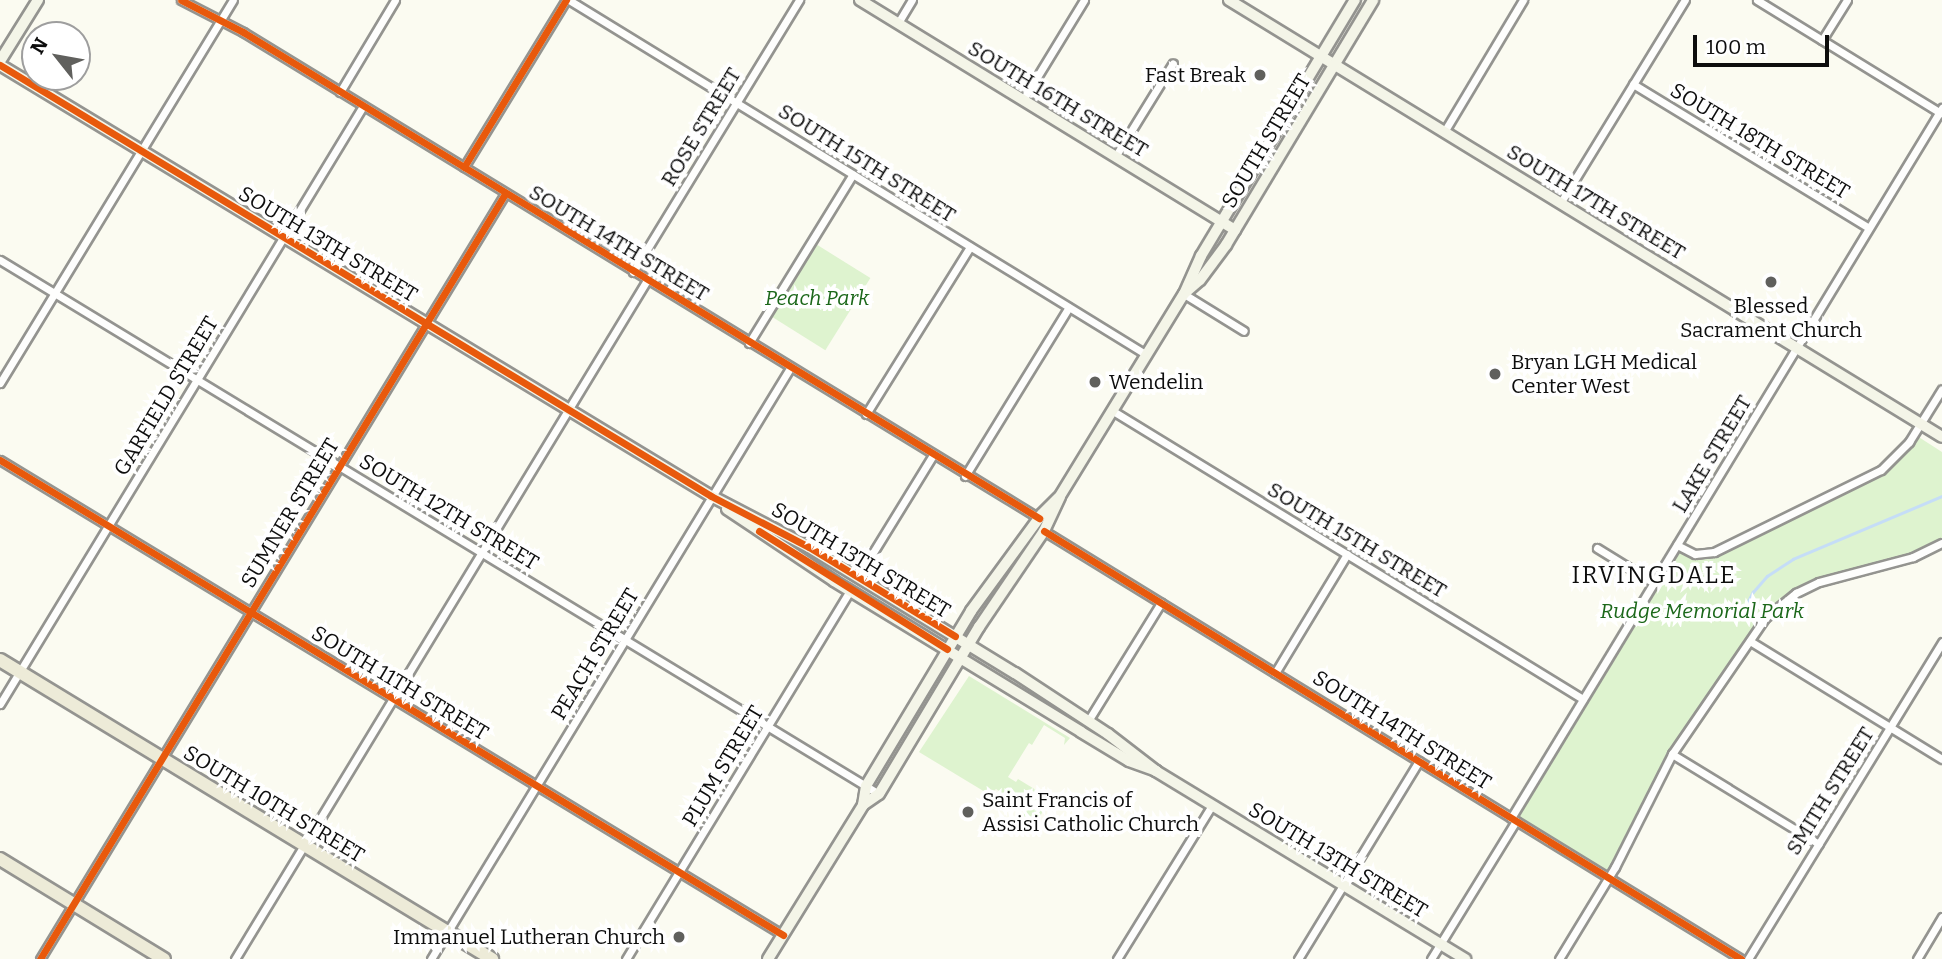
<!DOCTYPE html>
<style>
body{margin:0}
#map{position:relative;width:1942px;height:959px;overflow:hidden;background:#fbfbf1;font-family:Bitter,serif}
div>[style]{position:absolute}
.green>*{inset:0;background:#def3cf;transform-origin:0 0}
.stream>*{height:2.5px;margin:-1.25px;padding:0 1.25px;transform-origin:1.25px;border-radius:1.25px;background:#c5ddf7}
.roads{filter:drop-shadow(2px 0 #949490) drop-shadow(-2px 0 #949490) drop-shadow(0 2px #949490) drop-shadow(0 -2px #949490)}
.minor>*{height:7px;margin:-3.5px;padding:0 3.5px;transform-origin:3.5px;border-radius:3.5px;background:#fefefd}
.secondary>*{height:10px;margin:-5px;padding:0 5px;transform-origin:5px;border-radius:5px;background:#f4f5e8}
.primary>*{height:12px;margin:-6px;padding:0 6px;transform-origin:6px;border-radius:6px;background:#edebd8}
.cycleway>*{height:7px;margin:-3.5px;padding:0 3.5px;transform-origin:3.5px;border-radius:3.5px;background:#e8590c}
.dots>*{width:19px;height:19px;translate:-50% -50%;box-sizing:border-box;border:4px solid #fff;border-radius:50%}
span{translate:-50% -50%;white-space:nowrap;text-align:center;line-height:1.15;-webkit-text-stroke:7px #fff;paint-order:stroke}
.poi-label{font-size:21px;color:#0d0d0d}
.right{translate:-100% -50%;text-align:right}
.left{translate:0 -50%;text-align:left}
.street-label{font-size:21px;color:#0d0d0d}
.park-label{font-size:21px;color:#1c681a;font-style:italic}
.quarter-label{font-size:24px;color:#0d0d0d;letter-spacing:2px}
.north{position:absolute;left:21px;top:21px;width:70px;height:70px;box-sizing:border-box;background:#fff;border:2px solid #9e9e9e;border-radius:50%;rotate:301deg;font-size:19px;font-weight:700;line-height:28px;text-align:center;color:#0d0d0d}
.north::after{content:'';display:block;margin:auto;width:24px;height:32px;background:#60605d;clip-path:polygon(50% 0,100% 100%,50% 72%,0 100%)}
.scale{position:absolute;left:1693px;top:35px;width:136px;height:32px;box-sizing:border-box;border:4px solid #0d0d0d;border-top:0;padding-left:9px;font-size:21px;line-height:24px;white-space:nowrap;color:#0d0d0d;-webkit-text-stroke:5px #fff;paint-order:stroke}
</style>
<div id="map">
<div class="green">
<div style="left:811px;top:241px;width:70px;height:85px;rotate:32deg"></div>
<div style="clip-path:polygon(1914px 434px,1942px 452px,1942px 543px,1819px 582px,1779px 604px,1689px 727px,1609px 878px,1511px 818px,1677px 545px,1704px 555px,1881px 470px)"></div>
<div style="clip-path:polygon(969px 676px,1070px 738px,1064px 745px,1065px 738px,1044px 725px,1032px 745px,1029px 743px,1008px 777px,1016px 782px,1018px 779px,1041px 793px,1042px 798px,1044px 795px,1051px 797px,1038px 820px,1023px 816px,1027px 809px,996px 789px,990px 795px,919px 752px)"></div>
</div>
<div class="stream">
<div style="left:1740px;top:617px;width:28px;rotate:-63deg"></div>
<div style="left:1753px;top:592px;width:21px;rotate:-49deg"></div>
<div style="left:1767px;top:576px;width:31px;rotate:-33deg"></div>
<div style="left:1793px;top:559px;width:162px;rotate:-22.9deg"></div>
</div>
<div class="roads">
<div class="minor">
<div style="left:181px;top:0;width:70px;rotate:27.3deg"></div>
<div style="left:243px;top:32px;width:933px;rotate:31.41deg"></div>
<div style="left:569px;top:0;width:678px;rotate:31.56deg"></div>
<div style="left:1757px;top:0;width:216px;rotate:31.6deg"></div>
<div style="left:898px;top:23px;width:27px;rotate:-59deg"></div>
<div style="left:1822px;top:40px;width:47px;rotate:-58deg"></div>
<div style="left:1633px;top:84px;width:276px;rotate:31.4deg"></div>
<div style="left:340px;top:92px;width:107px;rotate:-59.1deg"></div>
<div style="left:1023px;top:100px;width:117px;rotate:-58.6deg"></div>
<div style="left:1444px;top:132px;width:154px;rotate:-59.1deg"></div>
<div style="left:1115px;top:157px;width:110px;rotate:-58.3deg"></div>
<div style="left:464px;top:167px;width:196px;rotate:-58.6deg"></div>
<div style="left:1561px;top:202px;width:237px;rotate:-58.5deg"></div>
<div style="left:0;top:260px;width:1028px;rotate:31.28deg"></div>
<div style="left:633px;top:272px;width:319px;rotate:-58.6deg"></div>
<div style="left:1184px;top:294px;width:70px;rotate:31.7deg"></div>
<div style="left:749px;top:343px;width:198px;rotate:-58.4deg"></div>
<div style="left:0;top:383px;width:448px;rotate:-58.7deg"></div>
<div style="left:1113px;top:411px;width:551px;rotate:31.5deg"></div>
<div style="left:866px;top:414px;width:197px;rotate:-58.1deg"></div>
<div style="left:0;top:460px;width:916px;rotate:31.24deg"></div>
<div style="left:965px;top:476px;width:198px;rotate:-58.4deg"></div>
<div style="left:1044px;top:531px;width:818px;rotate:31.55deg"></div>
<div style="left:1677px;top:545px;width:20px;rotate:27deg"></div>
<div style="left:1695px;top:554px;width:19px;rotate:-6deg"></div>
<div style="left:1714px;top:552px;width:186px;rotate:-26.2deg"></div>
<div style="left:1881px;top:470px;width:40px;rotate:-45deg"></div>
<div style="left:1909px;top:442px;width:62px;rotate:-58.1deg"></div>
<div style="left:1597px;top:548px;width:67px;rotate:31.6deg"></div>
<div style="left:858px;top:577px;width:143px;rotate:-58.4deg"></div>
<div style="left:1750px;top:641px;width:225px;rotate:31.6deg"></div>
<div style="left:1275px;top:673px;width:139px;rotate:-58.8deg"></div>
<div style="left:0;top:704px;width:700px;rotate:-58.74deg"></div>
<div style="left:1088px;top:721px;width:139px;rotate:-58.3deg"></div>
<div style="left:1672px;top:754px;width:172px;rotate:31.5deg"></div>
<div style="left:1511px;top:818px;width:831px;rotate:-58.74deg"></div>
<div style="left:40px;top:959px;width:895px;rotate:-58.71deg"></div>
<div style="left:235px;top:959px;width:794px;rotate:-58.75deg"></div>
<div style="left:431px;top:959px;width:691px;rotate:-58.72deg"></div>
<div style="left:626px;top:959px;width:432px;rotate:-58.7deg"></div>
<div style="left:1117px;top:959px;width:181px;rotate:-58.3deg"></div>
<div style="left:1298px;top:959px;width:232px;rotate:-58.6deg"></div>
<div style="left:1431px;top:959px;width:162px;rotate:-58.4deg"></div>
<div style="left:1559px;top:959px;width:108px;rotate:-58.7deg"></div>
<div style="left:1615px;top:867px;width:127px;rotate:-63.2deg"></div>
<div style="left:1672px;top:754px;width:165px;rotate:-55.6deg"></div>
<div style="left:1765px;top:618px;width:40px;rotate:-39deg"></div>
<div style="left:1796px;top:593px;width:25px;rotate:-26deg"></div>
<div style="left:1819px;top:582px;width:97px;rotate:-14.9deg"></div>
<div style="left:1913px;top:557px;width:32px;rotate:-26deg"></div>
<div style="left:1748px;top:959px;width:372px;rotate:-58.5deg"></div>
<div style="left:1917px;top:959px;width:49px;rotate:-59.2deg"></div>
</div>
<div class="secondary">
<div style="left:860px;top:0;width:440px;rotate:31.5deg"></div>
<div style="left:1229px;top:0;width:836px;rotate:31.5deg"></div>
<div style="left:0;top:61px;width:72px;rotate:-58.1deg"></div>
<div style="left:0;top:65px;width:831px;rotate:31.22deg"></div>
<div style="left:711px;top:496px;width:110px;rotate:27.5deg"></div>
<div style="left:809px;top:547px;width:241px;rotate:31.5deg"></div>
<div style="left:1015px;top:673px;width:111px;rotate:33.3deg"></div>
<div style="left:1108px;top:734px;width:61px;rotate:37.6deg"></div>
<div style="left:1186px;top:292px;width:18px;rotate:-41deg"></div>
<div style="left:1200px;top:280px;width:44px;rotate:-53.4deg"></div>
<div style="left:1226px;top:245px;width:286px;rotate:-59deg"></div>
<div style="left:727px;top:509px;width:129px;rotate:33.9deg"></div>
<div style="left:834px;top:581px;width:289px;rotate:31.4deg"></div>
<div style="left:1081px;top:732px;width:56px;rotate:31.1deg"></div>
<div style="left:1129px;top:761px;width:29px;rotate:20deg"></div>
<div style="left:1156px;top:771px;width:362px;rotate:31.3deg"></div>
<div style="left:863px;top:805px;width:19px;rotate:-81deg"></div>
<div style="left:866px;top:786px;width:204px;rotate:-59deg"></div>
<div style="left:971px;top:611px;width:120px;rotate:-53.8deg"></div>
<div style="left:1042px;top:514px;width:23px;rotate:-45deg"></div>
<div style="left:768px;top:959px;width:181px;rotate:-58.3deg"></div>
<div style="left:863px;top:805px;width:19px;rotate:-35deg"></div>
<div style="left:879px;top:794px;width:195px;rotate:-59.1deg"></div>
<div style="left:979px;top:627px;width:116px;rotate:-55.9deg"></div>
<div style="left:1044px;top:531px;width:38px;rotate:-65deg"></div>
<div style="left:1060px;top:496px;width:237px;rotate:-58.5deg"></div>
<div style="left:1184px;top:294px;width:42px;rotate:-65.9deg"></div>
<div style="left:1201px;top:256px;width:299px;rotate:-59deg"></div>
</div>
<div class="primary">
<div style="left:0;top:660px;width:576px;rotate:31.29deg"></div>
<div style="left:0;top:859px;width:192px;rotate:31.4deg"></div>
</div>
</div>
<div class="cycleway">
<div style="left:181px;top:0;width:70px;rotate:27.3deg"></div>
<div style="left:243px;top:32px;width:933px;rotate:31.41deg"></div>
<div style="left:0;top:65px;width:831px;rotate:31.22deg"></div>
<div style="left:711px;top:496px;width:110px;rotate:27.5deg"></div>
<div style="left:809px;top:547px;width:171px;rotate:31.4deg"></div>
<div style="left:464px;top:167px;width:196px;rotate:-58.6deg"></div>
<div style="left:0;top:460px;width:916px;rotate:31.24deg"></div>
<div style="left:759px;top:531px;width:222px;rotate:32.1deg"></div>
<div style="left:1044px;top:531px;width:818px;rotate:31.55deg"></div>
<div style="left:40px;top:959px;width:895px;rotate:-58.71deg"></div>
</div>
<div class="dots">
<div style="left:1260px;top:75px;background:#60605d"></div>
<div style="left:1771px;top:282px;background:#60605d"></div>
<div style="left:1495px;top:374px;background:#60605d"></div>
<div style="left:1095px;top:382px;background:#60605d"></div>
<div style="left:968px;top:812px;background:#60605d"></div>
<div style="left:679px;top:937px;background:#60605d"></div>
</div>
<div class="poi-label">
<span class="right" style="left:1246px;top:75px">Fast Break</span>
<span style="left:1771px;top:318px">Blessed<br>Sacrament Church</span>
<span class="left" style="left:1511px;top:374px">Bryan LGH Medical<br>Center West</span>
<span class="left" style="left:1109px;top:382px">Wendelin</span>
<span class="left" style="left:982px;top:812px">Saint Francis of<br>Assisi Catholic Church</span>
<span class="right" style="left:665px;top:937px">Immanuel Lutheran Church</span>
</div>
<div class="street-label">
<span style="left:1058px;top:99px;rotate:31deg">SOUTH 16TH STREET</span>
<span style="left:701px;top:127px;rotate:-59deg">ROSE STREET</span>
<span style="left:1266px;top:141px;rotate:-59deg">SOUTH STREET</span>
<span style="left:1760px;top:141px;rotate:31deg">SOUTH 18TH STREET</span>
<span style="left:867px;top:163px;rotate:32deg">SOUTH 15TH STREET</span>
<span style="left:1596px;top:202px;rotate:31deg">SOUTH 17TH STREET</span>
<span style="left:619px;top:243px;rotate:31deg">SOUTH 14TH STREET</span>
<span style="left:328px;top:244px;rotate:31deg">SOUTH 13TH STREET</span>
<span style="left:166px;top:396px;rotate:-59deg">GARFIELD STREET</span>
<span style="left:1712px;top:454px;rotate:-59deg">LAKE STREET</span>
<span style="left:449px;top:512px;rotate:31deg">SOUTH 12TH STREET</span>
<span style="left:290px;top:513px;rotate:-59deg">SUMNER STREET</span>
<span style="left:1357px;top:540px;rotate:31deg">SOUTH 15TH STREET</span>
<span style="left:861px;top:560px;rotate:31deg">SOUTH 13TH STREET</span>
<span style="left:595px;top:654px;rotate:-59deg">PEACH STREET</span>
<span style="left:400px;top:683px;rotate:31deg">SOUTH 11TH STREET</span>
<span style="left:1402px;top:730px;rotate:32deg">SOUTH 14TH STREET</span>
<span style="left:723px;top:766px;rotate:-59deg">PLUM STREET</span>
<span style="left:1830px;top:791px;rotate:-58deg">SMITH STREET</span>
<span style="left:274px;top:804px;rotate:31deg">SOUTH 10TH STREET</span>
<span style="left:1338px;top:860px;rotate:31deg">SOUTH 13TH STREET</span>
</div>
<div class="park-label">
<span style="left:817px;top:298px">Peach Park</span>
<span style="left:1702px;top:611px">Rudge Memorial Park</span>
</div>
<div class="quarter-label">
<span style="left:1654px;top:576px">IRVINGDALE</span>
</div>
<div class="north">N</div>
<div class="scale">100 m</div>
</div>
